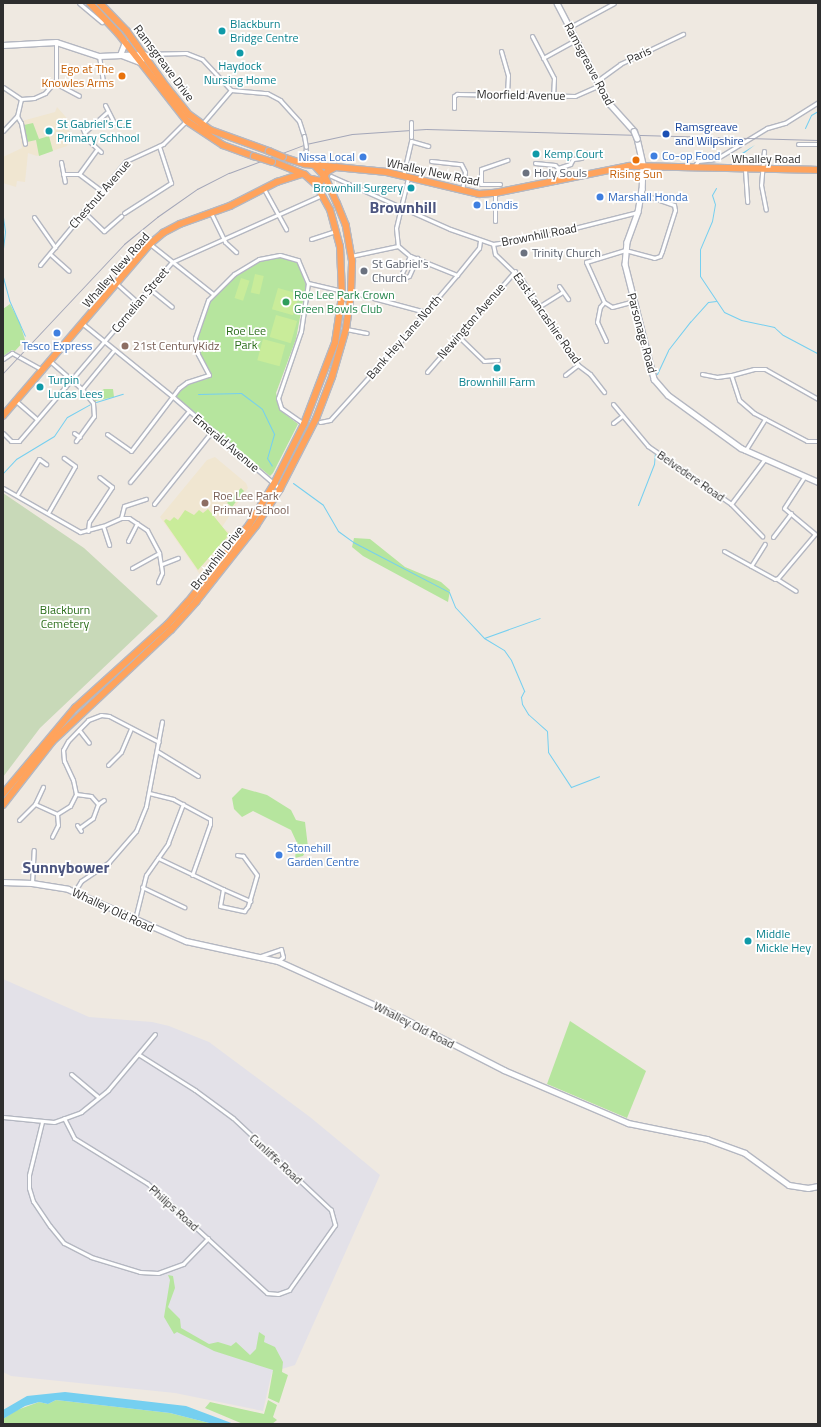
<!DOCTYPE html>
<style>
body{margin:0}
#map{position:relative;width:821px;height:1427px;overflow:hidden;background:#efe9e1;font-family:"Titillium Web",sans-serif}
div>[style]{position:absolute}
.industrial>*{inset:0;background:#e3e1e8}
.education>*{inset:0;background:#f0e6d1}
.green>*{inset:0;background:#b6e59e}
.cemetery>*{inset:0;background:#c8d9b8}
.pitch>*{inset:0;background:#c9ec9a;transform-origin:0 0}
.water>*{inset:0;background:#75cff0}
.stream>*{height:1px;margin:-0.5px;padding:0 0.5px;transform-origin:0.5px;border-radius:0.5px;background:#75cff0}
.roads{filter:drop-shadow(1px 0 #b4b7c1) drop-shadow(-1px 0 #b4b7c1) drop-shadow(0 1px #b4b7c1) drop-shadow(0 -1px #b4b7c1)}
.street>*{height:3px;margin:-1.5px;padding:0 1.5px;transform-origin:1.5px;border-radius:1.5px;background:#fff}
.secondary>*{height:4.5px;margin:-2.25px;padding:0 2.25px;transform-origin:2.25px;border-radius:2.25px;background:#fff}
.highway>*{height:5.5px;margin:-2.75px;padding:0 2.75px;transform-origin:2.75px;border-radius:2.75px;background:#ffa35c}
.rail>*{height:1px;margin:-0.5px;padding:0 0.5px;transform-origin:0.5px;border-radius:0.5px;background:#a3a6b8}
.bridges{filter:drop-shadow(1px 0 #b4b7c1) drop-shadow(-1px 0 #b4b7c1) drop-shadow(0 1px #b4b7c1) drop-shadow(0 -1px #b4b7c1)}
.street-bridge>*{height:3px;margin:-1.5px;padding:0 1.5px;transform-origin:1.5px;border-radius:1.5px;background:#fff}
.secondary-bridge>*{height:4.5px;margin:-2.25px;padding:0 2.25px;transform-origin:2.25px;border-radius:2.25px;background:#fff}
.highway-bridge>*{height:5.5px;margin:-2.75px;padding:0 2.75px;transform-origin:2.75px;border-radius:2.75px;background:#ffa35c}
.dots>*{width:11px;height:11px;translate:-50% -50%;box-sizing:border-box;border:2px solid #fff;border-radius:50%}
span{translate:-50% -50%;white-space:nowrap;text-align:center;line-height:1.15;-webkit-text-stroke:3.5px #fff;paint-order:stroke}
.culture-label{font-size:12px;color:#0d838f}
.left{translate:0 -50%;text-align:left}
.right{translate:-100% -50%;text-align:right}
.street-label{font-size:12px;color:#2e2e2e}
.food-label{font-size:12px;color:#c56008}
.transit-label{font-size:12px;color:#164399}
.shop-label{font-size:12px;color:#366cbe}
.worship-label{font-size:12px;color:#5b616d}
.leisure-label{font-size:12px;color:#27864d}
.park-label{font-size:12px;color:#2c6e1b}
.education-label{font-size:12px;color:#785e54}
.district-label{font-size:16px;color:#4d5680;font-weight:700}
.frame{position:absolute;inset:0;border:4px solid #2e2e2e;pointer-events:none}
</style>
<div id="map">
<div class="industrial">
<div style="clip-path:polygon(3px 979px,89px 1017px,152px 1022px,169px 1026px,209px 1042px,310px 1117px,380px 1175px,295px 1365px,272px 1372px,263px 1411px,175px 1393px,11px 1376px,3px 1372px)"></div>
</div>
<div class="education">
<div style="clip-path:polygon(57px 107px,72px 124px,68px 127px,71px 137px,67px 146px,37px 156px,28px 153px,25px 182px,17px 181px,16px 187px,3px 183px,3px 157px,22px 148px,19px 125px,23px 124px,22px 121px,55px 112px)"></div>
<div style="clip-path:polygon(215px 457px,246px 483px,248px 488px,222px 527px,232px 534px,201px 576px,160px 517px,207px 460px)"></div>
</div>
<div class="green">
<div style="clip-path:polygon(33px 123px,39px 139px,49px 136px,53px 151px,39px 156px,36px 140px,27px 142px,24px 125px)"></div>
<div style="clip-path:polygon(281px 256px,297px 261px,306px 285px,296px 339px,276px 393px,281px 411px,298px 424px,273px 473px,270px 476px,175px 396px,190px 383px,207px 379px,211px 373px,200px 358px,197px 340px,200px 325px,214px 294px,235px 275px,260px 260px)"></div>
<div style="clip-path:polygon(10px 304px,20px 323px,25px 340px,15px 351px,12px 350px,3px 356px,3px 309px)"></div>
<div style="clip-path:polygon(104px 389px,113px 389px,114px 397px,95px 401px,93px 396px)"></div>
<div style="clip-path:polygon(241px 488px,244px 491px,232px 507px,227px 503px)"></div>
<div style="clip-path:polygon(354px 538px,370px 539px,405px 567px,441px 582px,450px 590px,448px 602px,363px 556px,352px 547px)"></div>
<div style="clip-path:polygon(242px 788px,267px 795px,291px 810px,296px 820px,305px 822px,308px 847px,303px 856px,295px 858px,297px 843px,291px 830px,253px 811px,242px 817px,234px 809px,232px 798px)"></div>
<div style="clip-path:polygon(570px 1021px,646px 1071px,627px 1118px,547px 1084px)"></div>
<div style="clip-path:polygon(168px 1275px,173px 1276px,175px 1288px,168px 1307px,180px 1319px,181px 1328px,209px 1344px,218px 1342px,231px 1346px,236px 1342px,250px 1355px,256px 1349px,259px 1332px,265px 1336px,264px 1342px,275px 1347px,283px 1362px,282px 1372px,288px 1375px,279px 1403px,268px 1398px,273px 1370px,214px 1351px,177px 1332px,174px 1334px,164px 1317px,170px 1280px)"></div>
<div style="clip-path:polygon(56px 1400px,170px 1413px,213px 1424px,3px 1424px,3px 1419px,17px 1410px,39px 1402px,48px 1404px)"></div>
<div style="clip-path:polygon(268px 1400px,277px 1405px,273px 1417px,277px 1420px,272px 1424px,243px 1424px,205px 1408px,210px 1402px,264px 1414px)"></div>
</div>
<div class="cemetery">
<div style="clip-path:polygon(3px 493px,84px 548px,158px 616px,40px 728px,3px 777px)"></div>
</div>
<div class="pitch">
<div style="left:255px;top:274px;width:9px;height:19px;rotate:13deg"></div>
<div style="left:241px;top:278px;width:9px;height:21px;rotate:18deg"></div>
<div style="left:278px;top:288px;width:22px;height:22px;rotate:16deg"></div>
<div style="left:276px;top:315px;width:22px;height:23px;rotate:16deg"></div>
<div style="left:263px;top:339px;width:23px;height:22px;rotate:15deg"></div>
<div style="clip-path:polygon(208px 509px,229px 535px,198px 570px,164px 521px,166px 519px,170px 521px,174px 517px,178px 520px,185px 510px,194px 515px,199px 510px,203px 513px)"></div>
</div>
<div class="water">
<div style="clip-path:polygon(755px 145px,742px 155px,729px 157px,742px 153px)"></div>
<div style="clip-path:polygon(65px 1392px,186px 1406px,234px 1424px,213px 1424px,170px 1413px,56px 1400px,48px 1404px,39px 1402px,25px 1406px,3px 1419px,3px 1410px,27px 1396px)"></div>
</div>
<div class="stream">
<div style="left:805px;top:128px;width:14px;rotate:-65deg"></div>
<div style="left:811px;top:115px;width:8px;rotate:-30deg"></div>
<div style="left:716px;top:188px;width:8px;rotate:120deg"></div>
<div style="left:712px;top:195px;width:9px;rotate:72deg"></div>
<div style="left:715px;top:204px;width:17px;rotate:100deg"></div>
<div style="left:712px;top:221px;width:30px;rotate:113deg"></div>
<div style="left:700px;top:249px;width:27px;rotate:90deg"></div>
<div style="left:700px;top:276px;width:43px;rotate:56.3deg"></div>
<div style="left:724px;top:312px;width:19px;rotate:25deg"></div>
<div style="left:741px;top:320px;width:34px;rotate:12deg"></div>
<div style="left:774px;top:327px;width:12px;rotate:42deg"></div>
<div style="left:783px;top:335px;width:40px;rotate:28deg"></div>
<div style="left:3px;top:217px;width:15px;rotate:82deg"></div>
<div style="left:5px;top:232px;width:17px;rotate:97deg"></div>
<div style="left:3px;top:277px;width:24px;rotate:75deg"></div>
<div style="left:9px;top:300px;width:39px;rotate:66deg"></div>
<div style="left:657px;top:374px;width:26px;rotate:-65deg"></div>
<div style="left:668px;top:350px;width:36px;rotate:-52deg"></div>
<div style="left:690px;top:322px;width:27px;rotate:-48deg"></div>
<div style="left:708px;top:302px;width:8px;rotate:-7deg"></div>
<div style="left:198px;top:394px;width:43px;rotate:-1.3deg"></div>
<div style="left:241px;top:393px;width:26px;rotate:37deg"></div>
<div style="left:262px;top:409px;width:28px;rotate:64deg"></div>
<div style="left:274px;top:434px;width:25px;rotate:106deg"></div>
<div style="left:267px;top:458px;width:9px;rotate:58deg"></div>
<div style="left:96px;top:402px;width:28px;rotate:-17deg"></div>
<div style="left:3px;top:473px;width:19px;rotate:-47deg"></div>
<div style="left:16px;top:459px;width:44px;rotate:-31.2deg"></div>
<div style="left:54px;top:436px;width:23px;rotate:-56deg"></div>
<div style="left:67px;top:417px;width:26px;rotate:-29deg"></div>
<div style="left:293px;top:483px;width:37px;rotate:36deg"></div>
<div style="left:323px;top:505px;width:30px;rotate:60deg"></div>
<div style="left:338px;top:531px;width:19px;rotate:36deg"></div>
<div style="left:353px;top:542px;width:108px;rotate:27.5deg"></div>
<div style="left:449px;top:592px;width:16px;rotate:68deg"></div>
<div style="left:455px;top:607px;width:42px;rotate:46.9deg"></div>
<div style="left:484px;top:638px;width:23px;rotate:31deg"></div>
<div style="left:504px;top:650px;width:12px;rotate:55deg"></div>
<div style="left:511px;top:660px;width:34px;rotate:67deg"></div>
<div style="left:524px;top:691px;width:7px;rotate:117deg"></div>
<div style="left:521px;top:697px;width:7px;rotate:82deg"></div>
<div style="left:522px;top:704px;width:12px;rotate:59deg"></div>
<div style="left:528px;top:714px;width:25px;rotate:42deg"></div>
<div style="left:547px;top:731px;width:21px;rotate:87deg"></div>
<div style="left:548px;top:752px;width:42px;rotate:56.7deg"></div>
<div style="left:571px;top:787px;width:30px;rotate:-21deg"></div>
<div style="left:638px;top:505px;width:44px;rotate:-68.7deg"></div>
<div style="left:654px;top:464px;width:11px;rotate:-85deg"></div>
<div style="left:484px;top:638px;width:59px;rotate:-19.7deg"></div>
</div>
<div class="roads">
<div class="street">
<div style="left:79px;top:3px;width:30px;rotate:40deg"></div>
<div style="left:570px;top:27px;width:50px;rotate:-28.6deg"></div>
<div style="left:532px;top:36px;width:47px;rotate:62.4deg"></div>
<div style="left:554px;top:78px;width:18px;rotate:93deg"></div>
<div style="left:501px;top:51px;width:25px;rotate:74deg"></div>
<div style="left:508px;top:75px;width:21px;rotate:93deg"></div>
<div style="left:144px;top:54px;width:42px;rotate:-1.4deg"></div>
<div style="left:186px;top:53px;width:17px;rotate:21deg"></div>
<div style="left:202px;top:59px;width:42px;rotate:46.9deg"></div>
<div style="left:231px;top:90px;width:36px;rotate:5deg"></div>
<div style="left:267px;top:93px;width:15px;rotate:28deg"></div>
<div style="left:280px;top:100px;width:28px;rotate:48deg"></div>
<div style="left:299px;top:121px;width:16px;rotate:72deg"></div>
<div style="left:99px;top:56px;width:30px;rotate:81deg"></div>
<div style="left:543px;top:58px;width:38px;rotate:-29deg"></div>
<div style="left:597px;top:81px;width:29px;rotate:-36deg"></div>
<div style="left:620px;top:64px;width:70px;rotate:-25.5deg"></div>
<div style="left:55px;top:83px;width:27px;rotate:28deg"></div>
<div style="left:3px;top:87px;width:22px;rotate:34deg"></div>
<div style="left:21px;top:99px;width:13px;rotate:-4deg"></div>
<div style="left:34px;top:98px;width:12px;rotate:-24deg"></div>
<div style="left:45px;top:93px;width:17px;rotate:-50deg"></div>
<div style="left:56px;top:80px;width:38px;rotate:-90deg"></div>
<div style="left:21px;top:99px;width:17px;rotate:103deg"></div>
<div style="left:17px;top:116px;width:8px;rotate:60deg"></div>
<div style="left:21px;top:123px;width:21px;rotate:79deg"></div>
<div style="left:105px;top:105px;width:20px;rotate:63deg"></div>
<div style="left:454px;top:108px;width:12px;rotate:-90deg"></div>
<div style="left:454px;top:96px;width:4px;rotate:-34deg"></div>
<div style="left:457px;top:94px;width:118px;rotate:1deg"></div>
<div style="left:575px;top:96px;width:27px;rotate:-24deg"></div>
<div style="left:202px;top:124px;width:45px;rotate:-49.5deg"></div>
<div style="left:82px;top:127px;width:13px;rotate:67deg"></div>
<div style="left:87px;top:139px;width:19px;rotate:43deg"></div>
<div style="left:3px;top:131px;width:21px;rotate:-47deg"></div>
<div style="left:85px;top:132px;width:30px;rotate:-42deg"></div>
<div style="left:798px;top:144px;width:20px"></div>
<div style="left:764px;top:151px;width:34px;rotate:95deg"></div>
<div style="left:761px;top:185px;width:25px;rotate:79deg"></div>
<div style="left:431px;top:161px;width:30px;rotate:6deg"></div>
<div style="left:461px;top:164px;width:9px;rotate:63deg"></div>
<div style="left:465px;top:172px;width:18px;rotate:99deg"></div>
<div style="left:61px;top:162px;width:20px;rotate:79deg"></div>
<div style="left:535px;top:163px;width:20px;rotate:6deg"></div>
<div style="left:555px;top:165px;width:4px;rotate:45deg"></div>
<div style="left:558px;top:168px;width:13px;rotate:-18deg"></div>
<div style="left:570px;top:164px;width:6px;rotate:-59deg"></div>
<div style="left:573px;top:159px;width:8px;rotate:-7deg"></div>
<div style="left:581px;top:158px;width:9px;rotate:-41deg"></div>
<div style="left:305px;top:164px;width:17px;rotate:-87deg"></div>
<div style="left:693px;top:168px;width:9px;rotate:-54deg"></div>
<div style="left:698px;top:161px;width:18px;rotate:-6deg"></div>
<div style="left:716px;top:159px;width:60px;rotate:-31.3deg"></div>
<div style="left:767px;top:128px;width:19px;rotate:-16deg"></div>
<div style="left:785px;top:123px;width:39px;rotate:-32deg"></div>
<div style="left:745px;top:170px;width:32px;rotate:86deg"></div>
<div style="left:63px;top:174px;width:16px"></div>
<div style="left:79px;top:174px;width:30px;rotate:37deg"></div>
<div style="left:79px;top:174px;width:31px;rotate:-54deg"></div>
<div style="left:331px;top:176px;width:130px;rotate:24deg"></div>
<div style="left:450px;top:229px;width:46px;rotate:19.2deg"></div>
<div style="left:493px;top:244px;width:47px;rotate:-8.7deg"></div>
<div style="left:539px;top:237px;width:102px;rotate:-14.2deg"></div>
<div style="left:403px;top:176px;width:36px;rotate:-77deg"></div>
<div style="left:411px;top:141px;width:18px;rotate:16deg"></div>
<div style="left:408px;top:178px;width:51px;rotate:103.5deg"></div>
<div style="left:396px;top:228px;width:18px;rotate:84deg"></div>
<div style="left:398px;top:246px;width:16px;rotate:40deg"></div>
<div style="left:410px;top:256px;width:51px;rotate:22deg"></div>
<div style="left:555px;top:182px;width:14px;rotate:-78deg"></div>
<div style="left:500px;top:184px;width:19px;rotate:180deg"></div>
<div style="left:481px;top:184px;width:15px;rotate:-90deg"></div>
<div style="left:481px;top:169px;width:28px;rotate:-19deg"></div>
<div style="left:264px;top:189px;width:46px;rotate:61.2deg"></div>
<div style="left:83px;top:211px;width:29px;rotate:44deg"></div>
<div style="left:104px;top:231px;width:23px;rotate:-41deg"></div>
<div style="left:124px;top:213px;width:56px;rotate:-32.6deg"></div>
<div style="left:171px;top:183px;width:39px;rotate:-108deg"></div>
<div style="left:211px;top:213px;width:32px;rotate:64deg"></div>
<div style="left:225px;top:242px;width:15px;rotate:42deg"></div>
<div style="left:34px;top:217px;width:37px;rotate:55deg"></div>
<div style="left:495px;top:221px;width:28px;rotate:-90deg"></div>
<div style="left:311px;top:239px;width:25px;rotate:-18deg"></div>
<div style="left:150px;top:244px;width:80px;rotate:38.4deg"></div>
<div style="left:493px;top:244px;width:10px;rotate:79deg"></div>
<div style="left:495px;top:254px;width:37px;rotate:44deg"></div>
<div style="left:522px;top:280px;width:102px;rotate:56.6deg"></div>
<div style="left:578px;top:365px;width:15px;rotate:37deg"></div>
<div style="left:590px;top:374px;width:23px;rotate:52deg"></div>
<div style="left:50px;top:254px;width:25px;rotate:42deg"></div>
<div style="left:351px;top:256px;width:48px;rotate:-12deg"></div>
<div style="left:410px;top:256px;width:19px;rotate:115deg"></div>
<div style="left:402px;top:273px;width:5px;rotate:68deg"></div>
<div style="left:404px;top:278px;width:5px;rotate:-22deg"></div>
<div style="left:409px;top:276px;width:20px;rotate:-66deg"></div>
<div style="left:40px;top:265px;width:135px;rotate:-50.4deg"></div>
<div style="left:126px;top:161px;width:41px;rotate:-24.7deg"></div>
<div style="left:163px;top:144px;width:34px;rotate:-45deg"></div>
<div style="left:308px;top:283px;width:35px;rotate:13deg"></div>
<div style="left:117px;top:284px;width:28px;rotate:42deg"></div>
<div style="left:559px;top:286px;width:16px;rotate:55deg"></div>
<div style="left:150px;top:289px;width:28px;rotate:39deg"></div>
<div style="left:351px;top:292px;width:77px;rotate:15.1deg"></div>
<div style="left:604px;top:302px;width:44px;rotate:-114.2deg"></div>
<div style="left:586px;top:262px;width:41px;rotate:-17.1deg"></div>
<div style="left:625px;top:250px;width:30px;rotate:15deg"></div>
<div style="left:654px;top:258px;width:6px;rotate:-18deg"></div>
<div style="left:660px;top:256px;width:5px;rotate:-68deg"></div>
<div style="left:662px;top:251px;width:43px;rotate:-72.4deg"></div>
<div style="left:675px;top:210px;width:5px;rotate:-101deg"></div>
<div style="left:674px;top:205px;width:34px;rotate:-161deg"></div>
<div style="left:540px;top:306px;width:26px;rotate:-32deg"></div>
<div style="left:83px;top:324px;width:114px;rotate:39deg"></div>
<div style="left:172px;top:396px;width:143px;rotate:40.7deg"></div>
<div style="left:346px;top:329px;width:21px;rotate:11deg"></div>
<div style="left:458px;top:336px;width:36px;rotate:44deg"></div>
<div style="left:484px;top:361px;width:14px;rotate:-4deg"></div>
<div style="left:606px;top:341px;width:21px;rotate:-115deg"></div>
<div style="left:597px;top:322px;width:15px;rotate:-79deg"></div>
<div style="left:600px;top:307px;width:6px;rotate:-51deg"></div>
<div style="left:604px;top:302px;width:9px;rotate:32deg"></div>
<div style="left:612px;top:307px;width:23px;rotate:-15deg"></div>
<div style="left:3px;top:359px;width:11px;rotate:-34deg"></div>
<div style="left:12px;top:353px;width:35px;rotate:29deg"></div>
<div style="left:50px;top:361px;width:43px;rotate:41.2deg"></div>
<div style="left:82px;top:389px;width:18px;rotate:52deg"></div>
<div style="left:93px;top:403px;width:13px;rotate:86deg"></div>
<div style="left:94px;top:416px;width:31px;rotate:126deg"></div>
<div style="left:427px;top:372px;width:134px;rotate:-48.9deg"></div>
<div style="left:702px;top:374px;width:15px;rotate:11deg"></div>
<div style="left:717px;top:377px;width:14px;rotate:-8deg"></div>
<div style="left:565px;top:375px;width:16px;rotate:-38deg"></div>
<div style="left:82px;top:389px;width:50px;rotate:-50.6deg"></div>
<div style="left:818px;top:399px;width:61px;rotate:-150.5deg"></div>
<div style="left:765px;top:369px;width:11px;rotate:180deg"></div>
<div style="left:754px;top:369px;width:24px;rotate:165deg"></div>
<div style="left:731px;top:375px;width:26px;rotate:72deg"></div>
<div style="left:739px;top:400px;width:20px;rotate:41deg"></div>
<div style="left:754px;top:413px;width:60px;rotate:27.8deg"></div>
<div style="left:807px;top:441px;width:11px"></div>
<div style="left:16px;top:401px;width:28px;rotate:41deg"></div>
<div style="left:613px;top:404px;width:55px;rotate:50.2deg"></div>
<div style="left:648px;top:446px;width:101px;rotate:34.9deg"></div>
<div style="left:731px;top:504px;width:45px;rotate:45.9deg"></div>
<div style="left:320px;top:422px;width:10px;rotate:-11deg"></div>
<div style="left:330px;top:420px;width:96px;rotate:-48deg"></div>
<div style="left:394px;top:349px;width:97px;rotate:-49.6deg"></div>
<div style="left:457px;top:275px;width:35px;rotate:-51deg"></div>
<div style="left:479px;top:248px;width:7px;rotate:-82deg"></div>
<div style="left:613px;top:423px;width:11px;rotate:-38deg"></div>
<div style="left:3px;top:433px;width:11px;rotate:45deg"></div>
<div style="left:11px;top:441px;width:8px"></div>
<div style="left:19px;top:441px;width:235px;rotate:-49.5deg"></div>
<div style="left:172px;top:262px;width:164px;rotate:-24.1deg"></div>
<div style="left:74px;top:433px;width:7px;rotate:34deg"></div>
<div style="left:107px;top:434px;width:29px;rotate:35deg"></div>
<div style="left:131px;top:451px;width:79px;rotate:-52.7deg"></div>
<div style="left:179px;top:388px;width:10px;rotate:-37deg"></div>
<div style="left:187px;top:382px;width:23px;rotate:-18deg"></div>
<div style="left:209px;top:375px;width:24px;rotate:-118deg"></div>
<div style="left:198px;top:354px;width:16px;rotate:-101deg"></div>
<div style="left:195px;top:338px;width:40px;rotate:-71.1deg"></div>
<div style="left:208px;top:300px;width:37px;rotate:-45deg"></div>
<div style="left:234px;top:274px;width:29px;rotate:-31deg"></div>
<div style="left:259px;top:259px;width:21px;rotate:-11deg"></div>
<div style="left:280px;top:255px;width:19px;rotate:16deg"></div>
<div style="left:298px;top:260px;width:25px;rotate:67deg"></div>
<div style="left:308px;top:283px;width:49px;rotate:98.3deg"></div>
<div style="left:301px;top:331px;width:71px;rotate:108.9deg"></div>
<div style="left:278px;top:398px;width:10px;rotate:73deg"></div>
<div style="left:281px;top:408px;width:28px;rotate:35deg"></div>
<div style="left:745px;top:451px;width:38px;rotate:-58deg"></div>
<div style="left:130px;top:482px;width:92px;rotate:-50.3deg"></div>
<div style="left:3px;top:488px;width:89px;rotate:29.7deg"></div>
<div style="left:80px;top:532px;width:24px;rotate:-15deg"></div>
<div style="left:103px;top:526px;width:20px;rotate:-24deg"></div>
<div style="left:121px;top:518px;width:8px"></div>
<div style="left:129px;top:518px;width:22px;rotate:34deg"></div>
<div style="left:147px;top:530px;width:26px;rotate:62deg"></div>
<div style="left:159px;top:553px;width:20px;rotate:81deg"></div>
<div style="left:162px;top:573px;width:10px;rotate:114deg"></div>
<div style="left:17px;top:495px;width:42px;rotate:-58.6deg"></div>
<div style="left:39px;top:459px;width:9px;rotate:36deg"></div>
<div style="left:154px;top:504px;width:93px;rotate:-51.5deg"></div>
<div style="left:731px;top:504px;width:55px;rotate:-53.1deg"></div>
<div style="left:48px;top:513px;width:54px;rotate:-60.1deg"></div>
<div style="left:75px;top:466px;width:14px;rotate:-144deg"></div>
<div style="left:121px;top:518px;width:12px;rotate:-76deg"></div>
<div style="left:124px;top:506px;width:23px;rotate:-18deg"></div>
<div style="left:103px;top:526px;width:20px;rotate:72deg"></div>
<div style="left:88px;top:531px;width:9px;rotate:-84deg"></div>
<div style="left:89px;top:522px;width:42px;rotate:-56.7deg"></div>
<div style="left:112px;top:487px;width:16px;rotate:-142deg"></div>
<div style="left:773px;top:537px;width:30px;rotate:-53deg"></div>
<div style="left:128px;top:541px;width:20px;rotate:-63deg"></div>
<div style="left:724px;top:551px;width:58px;rotate:28.8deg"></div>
<div style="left:775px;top:579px;width:3px;rotate:-18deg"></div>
<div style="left:778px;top:578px;width:57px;rotate:-49.9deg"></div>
<div style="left:815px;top:534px;width:40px;rotate:-140deg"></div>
<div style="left:784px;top:508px;width:37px;rotate:-57deg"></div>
<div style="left:162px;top:564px;width:17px;rotate:-21deg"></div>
<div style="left:751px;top:566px;width:26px;rotate:-58deg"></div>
<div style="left:132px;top:568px;width:31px;rotate:-29deg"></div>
<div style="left:777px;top:579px;width:22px;rotate:32deg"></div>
<div style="left:79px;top:730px;width:16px;rotate:52deg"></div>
<div style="left:157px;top:751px;width:48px;rotate:31.4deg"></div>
<div style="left:108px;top:765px;width:18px;rotate:-45deg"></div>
<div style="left:121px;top:752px;width:25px;rotate:-67deg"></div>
<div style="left:149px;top:793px;width:25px;rotate:14deg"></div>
<div style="left:173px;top:799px;width:42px;rotate:28.4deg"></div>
<div style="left:210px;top:819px;width:5px;rotate:90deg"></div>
<div style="left:210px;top:824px;width:54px;rotate:109.4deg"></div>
<div style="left:76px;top:794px;width:15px;rotate:8deg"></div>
<div style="left:91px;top:796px;width:11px;rotate:49deg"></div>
<div style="left:98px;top:804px;width:15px;rotate:110deg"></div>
<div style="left:93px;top:818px;width:17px;rotate:144deg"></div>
<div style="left:35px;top:804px;width:24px;rotate:24deg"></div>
<div style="left:57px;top:814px;width:11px;rotate:85deg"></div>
<div style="left:58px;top:825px;width:13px;rotate:117deg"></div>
<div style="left:98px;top:804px;width:7px;rotate:-34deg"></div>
<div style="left:57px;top:814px;width:15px;rotate:-32deg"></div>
<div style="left:70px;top:806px;width:13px;rotate:-63deg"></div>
<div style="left:76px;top:794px;width:14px;rotate:-102deg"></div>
<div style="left:73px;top:780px;width:21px;rotate:-115deg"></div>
<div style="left:64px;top:761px;width:11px;rotate:-95deg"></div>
<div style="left:63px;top:750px;width:10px;rotate:-61deg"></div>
<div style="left:68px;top:741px;width:29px;rotate:-46deg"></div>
<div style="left:88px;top:720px;width:14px;rotate:-21deg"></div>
<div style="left:101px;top:715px;width:8px;rotate:7deg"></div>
<div style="left:109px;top:716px;width:56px;rotate:27.5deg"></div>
<div style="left:19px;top:820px;width:23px;rotate:-45deg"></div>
<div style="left:35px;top:804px;width:19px;rotate:-65deg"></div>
<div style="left:77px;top:825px;width:7px;rotate:56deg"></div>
<div style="left:158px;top:858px;width:72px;rotate:25.5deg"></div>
<div style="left:223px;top:889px;width:17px;rotate:100deg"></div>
<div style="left:220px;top:906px;width:25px;rotate:12deg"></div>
<div style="left:244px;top:911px;width:6px;rotate:-51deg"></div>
<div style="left:248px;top:906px;width:32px;rotate:-74deg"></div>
<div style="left:257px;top:875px;width:24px;rotate:-126deg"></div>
<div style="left:243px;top:856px;width:6px;rotate:-171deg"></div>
<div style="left:32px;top:883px;width:33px;rotate:-87deg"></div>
<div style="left:142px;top:887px;width:47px;rotate:25.5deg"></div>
<div style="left:223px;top:889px;width:30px;rotate:24deg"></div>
<div style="left:75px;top:891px;width:12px;rotate:-59deg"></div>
<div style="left:81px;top:881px;width:34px;rotate:-34deg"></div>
<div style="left:109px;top:862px;width:41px;rotate:-48.9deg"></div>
<div style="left:136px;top:831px;width:27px;rotate:-68deg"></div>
<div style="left:146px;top:806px;width:86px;rotate:-79.3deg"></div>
<div style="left:135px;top:919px;width:45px;rotate:-76deg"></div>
<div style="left:146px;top:875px;width:39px;rotate:-55deg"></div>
<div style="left:168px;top:843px;width:42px;rotate:-69deg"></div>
<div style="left:261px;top:956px;width:21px;rotate:-19deg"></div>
<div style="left:281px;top:949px;width:8px;rotate:76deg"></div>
<div style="left:283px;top:957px;width:6px;rotate:141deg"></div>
<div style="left:71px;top:1074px;width:35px;rotate:40deg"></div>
<div style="left:3px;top:1117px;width:51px;rotate:5.6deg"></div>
<div style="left:54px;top:1122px;width:29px;rotate:-20deg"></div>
<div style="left:81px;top:1112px;width:35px;rotate:-39deg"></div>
<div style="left:108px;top:1090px;width:73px;rotate:-50deg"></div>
<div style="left:64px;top:1118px;width:22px;rotate:63deg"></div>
<div style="left:74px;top:1138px;width:86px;rotate:31.7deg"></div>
<div style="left:147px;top:1183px;width:163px;rotate:42.5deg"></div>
<div style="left:267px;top:1293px;width:11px;rotate:5deg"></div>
<div style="left:278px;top:1294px;width:12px;rotate:-20deg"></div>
<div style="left:289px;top:1290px;width:80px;rotate:-54.7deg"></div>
<div style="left:335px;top:1225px;width:16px;rotate:-105deg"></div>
<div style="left:331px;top:1210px;width:134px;rotate:-136.8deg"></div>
<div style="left:233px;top:1118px;width:47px;rotate:-143.6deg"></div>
<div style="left:195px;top:1090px;width:67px;rotate:-147.7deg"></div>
<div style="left:42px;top:1122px;width:55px;rotate:103.8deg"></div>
<div style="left:29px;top:1175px;width:13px;rotate:90deg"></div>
<div style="left:29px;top:1188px;width:14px;rotate:73deg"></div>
<div style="left:33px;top:1201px;width:30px;rotate:56deg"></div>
<div style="left:50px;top:1226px;width:22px;rotate:51deg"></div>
<div style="left:64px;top:1243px;width:30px;rotate:27deg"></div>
<div style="left:91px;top:1257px;width:51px;rotate:17deg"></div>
<div style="left:140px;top:1272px;width:18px;rotate:3deg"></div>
<div style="left:158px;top:1273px;width:27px;rotate:-20deg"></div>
<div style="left:183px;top:1264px;width:36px;rotate:-46deg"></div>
</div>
<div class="secondary">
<div style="left:557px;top:3px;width:113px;rotate:62.5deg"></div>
<div style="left:609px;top:103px;width:38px;rotate:48deg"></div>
<div style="left:3px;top:45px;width:53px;rotate:-3.2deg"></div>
<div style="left:56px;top:42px;width:45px;rotate:18deg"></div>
<div style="left:99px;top:56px;width:45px;rotate:-2.5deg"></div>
<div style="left:144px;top:54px;width:9px;rotate:108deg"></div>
<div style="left:141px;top:63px;width:22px;rotate:-159deg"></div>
<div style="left:120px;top:55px;width:14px;rotate:-69deg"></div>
<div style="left:637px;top:138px;width:28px;rotate:77deg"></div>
<div style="left:643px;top:165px;width:24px;rotate:92deg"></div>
<div style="left:642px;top:189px;width:23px;rotate:100deg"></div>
<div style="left:638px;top:212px;width:32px;rotate:110deg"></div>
<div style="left:627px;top:242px;width:22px;rotate:95deg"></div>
<div style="left:625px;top:264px;width:119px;rotate:75.8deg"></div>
<div style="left:654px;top:379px;width:21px;rotate:49deg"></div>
<div style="left:668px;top:395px;width:90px;rotate:36deg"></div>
<div style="left:741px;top:448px;width:84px;rotate:23.8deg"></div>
<div style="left:3px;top:882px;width:29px;rotate:2deg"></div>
<div style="left:32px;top:883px;width:36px;rotate:9deg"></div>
<div style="left:68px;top:889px;width:129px;rotate:23.8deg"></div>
<div style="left:186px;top:941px;width:94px;rotate:12.3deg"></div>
<div style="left:278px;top:961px;width:131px;rotate:24.4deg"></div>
<div style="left:397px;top:1015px;width:120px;rotate:27.2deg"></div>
<div style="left:504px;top:1070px;width:135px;rotate:23.1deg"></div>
<div style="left:628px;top:1123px;width:81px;rotate:11.4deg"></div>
<div style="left:707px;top:1139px;width:40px;rotate:20.2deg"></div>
<div style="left:745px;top:1153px;width:54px;rotate:36deg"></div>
<div style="left:789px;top:1185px;width:19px;rotate:9deg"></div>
<div style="left:808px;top:1188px;width:10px;rotate:-11deg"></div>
</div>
<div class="highway">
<div style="left:90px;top:3px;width:42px;rotate:46.9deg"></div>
<div style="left:119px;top:34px;width:110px;rotate:52deg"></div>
<div style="left:187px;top:121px;width:43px;rotate:33.7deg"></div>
<div style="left:223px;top:145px;width:33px;rotate:20deg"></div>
<div style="left:100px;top:3px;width:39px;rotate:46deg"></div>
<div style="left:127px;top:31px;width:69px;rotate:54.5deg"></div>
<div style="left:167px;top:87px;width:36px;rotate:51deg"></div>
<div style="left:190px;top:115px;width:26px;rotate:36deg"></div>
<div style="left:211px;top:130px;width:62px;rotate:19.9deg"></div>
<div style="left:283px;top:157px;width:23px;rotate:18deg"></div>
<div style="left:305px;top:164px;width:82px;rotate:5.6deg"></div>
<div style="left:387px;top:172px;width:95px;rotate:13.4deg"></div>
<div style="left:479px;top:194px;width:16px;rotate:-4deg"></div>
<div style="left:495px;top:193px;width:137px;rotate:-11.4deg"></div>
<div style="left:629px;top:166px;width:189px;rotate:1.2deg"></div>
<div style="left:312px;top:179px;width:9px;rotate:13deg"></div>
<div style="left:321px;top:181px;width:12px;rotate:-55deg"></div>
<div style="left:328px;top:171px;width:9px;rotate:-27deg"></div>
<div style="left:3px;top:416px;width:226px;rotate:-49.5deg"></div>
<div style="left:150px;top:244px;width:17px;rotate:-40deg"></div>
<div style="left:163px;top:233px;width:19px;rotate:-28deg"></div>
<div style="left:180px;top:224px;width:53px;rotate:-19.8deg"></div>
<div style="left:230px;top:206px;width:53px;rotate:-27.1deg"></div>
<div style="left:277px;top:182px;width:25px;rotate:-18deg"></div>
<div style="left:3px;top:794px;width:112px;rotate:-50.1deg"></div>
<div style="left:75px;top:708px;width:124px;rotate:-42.1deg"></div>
<div style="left:167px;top:625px;width:31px;rotate:-48deg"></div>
<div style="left:188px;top:602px;width:98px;rotate:-51.6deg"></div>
<div style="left:249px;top:525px;width:48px;rotate:-58.6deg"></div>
<div style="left:274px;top:484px;width:67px;rotate:-63.4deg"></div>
<div style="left:304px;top:424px;width:87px;rotate:-69.1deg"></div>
<div style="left:335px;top:343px;width:48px;rotate:-81.5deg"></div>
<div style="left:342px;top:296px;width:49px;rotate:-92.3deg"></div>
<div style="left:340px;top:247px;width:38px;rotate:-105deg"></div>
<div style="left:330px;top:210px;width:29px;rotate:-119deg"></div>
<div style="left:316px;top:185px;width:15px;rotate:-138deg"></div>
<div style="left:305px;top:175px;width:35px;rotate:-158deg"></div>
<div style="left:3px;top:805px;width:80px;rotate:-52.1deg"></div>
<div style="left:52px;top:742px;width:163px;rotate:-43.3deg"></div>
<div style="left:171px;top:630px;width:38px;rotate:-48deg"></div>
<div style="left:196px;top:602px;width:97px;rotate:-51.7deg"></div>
<div style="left:256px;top:526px;width:44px;rotate:-57deg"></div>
<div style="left:280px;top:489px;width:79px;rotate:-62.8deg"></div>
<div style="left:316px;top:419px;width:45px;rotate:-69.1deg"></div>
<div style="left:332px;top:377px;width:50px;rotate:-73.7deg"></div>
<div style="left:346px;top:329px;width:37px;rotate:-82deg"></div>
<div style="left:351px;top:292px;width:31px;rotate:-88deg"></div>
<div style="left:352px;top:261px;width:36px;rotate:-100deg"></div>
<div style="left:346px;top:226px;width:24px;rotate:-112deg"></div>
<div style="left:337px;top:204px;width:30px;rotate:-114deg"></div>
<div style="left:325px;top:177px;width:18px;rotate:-133deg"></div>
</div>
</div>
<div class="rail">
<div style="left:3px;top:373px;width:177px;rotate:-46.8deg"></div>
<div style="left:124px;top:244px;width:43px;rotate:-39.3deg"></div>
<div style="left:157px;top:217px;width:49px;rotate:-35deg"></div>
<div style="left:197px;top:189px;width:36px;rotate:-27deg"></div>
<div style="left:229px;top:173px;width:82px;rotate:-20.6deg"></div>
<div style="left:306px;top:144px;width:47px;rotate:-12.3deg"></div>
<div style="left:352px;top:134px;width:74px;rotate:-3.9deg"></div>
<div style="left:426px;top:129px;width:392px;rotate:1.6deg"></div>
</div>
<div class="bridges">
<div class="street-bridge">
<div style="left:411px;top:122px;width:15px;rotate:90deg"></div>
<div style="left:304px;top:136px;width:11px;rotate:80deg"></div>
</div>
<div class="secondary-bridge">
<div style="left:634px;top:131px;width:8px;rotate:67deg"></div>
</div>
<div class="highway-bridge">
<div style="left:269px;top:151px;width:15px;rotate:23deg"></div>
<div style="left:254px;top:156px;width:19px;rotate:18deg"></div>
</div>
</div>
<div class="dots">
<div style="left:222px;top:31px;background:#0f9aa8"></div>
<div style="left:240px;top:53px;background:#0f9aa8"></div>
<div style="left:122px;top:76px;background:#e8710a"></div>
<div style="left:49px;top:131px;background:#0f9aa8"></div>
<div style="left:666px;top:134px;background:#1a4fb4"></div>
<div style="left:536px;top:154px;background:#0f9aa8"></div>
<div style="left:654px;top:156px;background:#3f7fe0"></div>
<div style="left:363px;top:157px;background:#3f7fe0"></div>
<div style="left:636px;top:160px;background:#e8710a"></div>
<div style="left:526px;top:173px;background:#6b7280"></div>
<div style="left:411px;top:188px;background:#0f9aa8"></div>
<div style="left:600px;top:197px;background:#3f7fe0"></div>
<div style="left:477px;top:205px;background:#3f7fe0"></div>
<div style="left:524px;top:253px;background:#6b7280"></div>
<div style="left:364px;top:271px;background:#6b7280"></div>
<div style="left:286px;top:302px;background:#2e9e5b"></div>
<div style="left:57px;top:333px;background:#3f7fe0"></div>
<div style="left:125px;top:346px;background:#8d6e63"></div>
<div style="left:497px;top:368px;background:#0f9aa8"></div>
<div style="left:40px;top:387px;background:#0f9aa8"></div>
<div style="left:205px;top:503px;background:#8d6e63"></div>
<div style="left:279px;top:855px;background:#3f7fe0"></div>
<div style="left:748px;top:941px;background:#0f9aa8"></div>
</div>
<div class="culture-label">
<span class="left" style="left:230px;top:31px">Blackburn<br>Bridge Centre</span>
<span style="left:240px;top:73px">Haydock<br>Nursing Home</span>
<span class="left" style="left:57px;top:131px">St Gabriel's C.E<br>Primary Schhool</span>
<span class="left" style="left:544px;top:154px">Kemp Court</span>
<span class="right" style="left:403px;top:188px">Brownhill Surgery</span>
<span class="left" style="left:48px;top:387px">Turpin<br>Lucas Lees</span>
<span style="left:497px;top:382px">Brownhill Farm</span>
<span class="left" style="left:756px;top:941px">Middle<br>Mickle Hey</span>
</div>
<div class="street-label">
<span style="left:639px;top:55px;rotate:-25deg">Paris</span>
<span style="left:164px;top:63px;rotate:53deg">Ramsgreave Drive</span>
<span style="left:589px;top:64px;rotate:62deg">Ramsgreave Road</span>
<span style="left:521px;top:95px;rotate:1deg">Moorfield Avenue</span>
<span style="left:766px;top:159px">Whalley Road</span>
<span style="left:433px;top:172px;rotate:12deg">Whalley New Road</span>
<span style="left:100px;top:194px;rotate:-49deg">Chestnut Avenue</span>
<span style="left:539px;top:235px;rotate:-11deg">Brownhill Road</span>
<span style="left:116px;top:270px;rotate:-49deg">Whalley New Road</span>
<span style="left:140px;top:300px;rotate:-50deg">Cornelian Street</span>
<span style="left:547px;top:318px;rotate:55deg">East Lancashire Road</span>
<span style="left:471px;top:321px;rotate:-49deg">Newington Avenue</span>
<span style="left:642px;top:333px;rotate:75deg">Parsonage Road</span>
<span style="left:404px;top:337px;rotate:-49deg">Bank Hey Lane North</span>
<span style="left:226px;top:443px;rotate:40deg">Emerald Avenue</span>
<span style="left:691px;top:476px;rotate:35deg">Belvedere Road</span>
<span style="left:217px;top:558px;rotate:-52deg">Brownhill Drive</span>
<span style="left:113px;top:910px;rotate:25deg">Whalley Old Road</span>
<span style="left:414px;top:1025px;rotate:27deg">Whalley Old Road</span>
<span style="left:276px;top:1159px;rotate:43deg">Cunliffe Road</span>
<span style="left:174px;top:1208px;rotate:42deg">Philips Road</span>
</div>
<div class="food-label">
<span class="right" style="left:114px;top:76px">Ego at The<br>Knowles Arms</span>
<span style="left:636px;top:174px">Rising Sun</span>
</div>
<div class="transit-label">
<span class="left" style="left:675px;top:134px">Ramsgreave<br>and Wilpshire</span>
</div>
<div class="shop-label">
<span class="left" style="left:662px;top:156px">Co-op Food</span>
<span class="right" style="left:355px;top:157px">Nissa Local</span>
<span class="left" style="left:608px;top:197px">Marshall Honda</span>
<span class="left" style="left:485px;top:205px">Londis</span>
<span style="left:57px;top:346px">Tesco Express</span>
<span class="left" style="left:287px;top:855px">Stonehill<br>Garden Centre</span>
</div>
<div class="worship-label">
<span class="left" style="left:534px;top:173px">Holy Souls</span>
<span class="left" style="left:532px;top:253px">Trinity Church</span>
<span class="left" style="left:372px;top:271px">St Gabriel's<br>Church</span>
</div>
<div class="leisure-label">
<span class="left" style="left:294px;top:302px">Roe Lee Park Crown<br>Green Bowls Club</span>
</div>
<div class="park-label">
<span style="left:246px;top:338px">Roe Lee<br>Park</span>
<span style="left:65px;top:617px">Blackburn<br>Cemetery</span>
</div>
<div class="education-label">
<span class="left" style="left:133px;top:346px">21st CenturyKidz</span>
<span class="left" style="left:213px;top:503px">Roe Lee Park<br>Primary School</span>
</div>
<div class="district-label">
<span style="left:403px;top:207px">Brownhill</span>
<span style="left:66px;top:867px">Sunnybower</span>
</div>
<div class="frame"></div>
</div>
